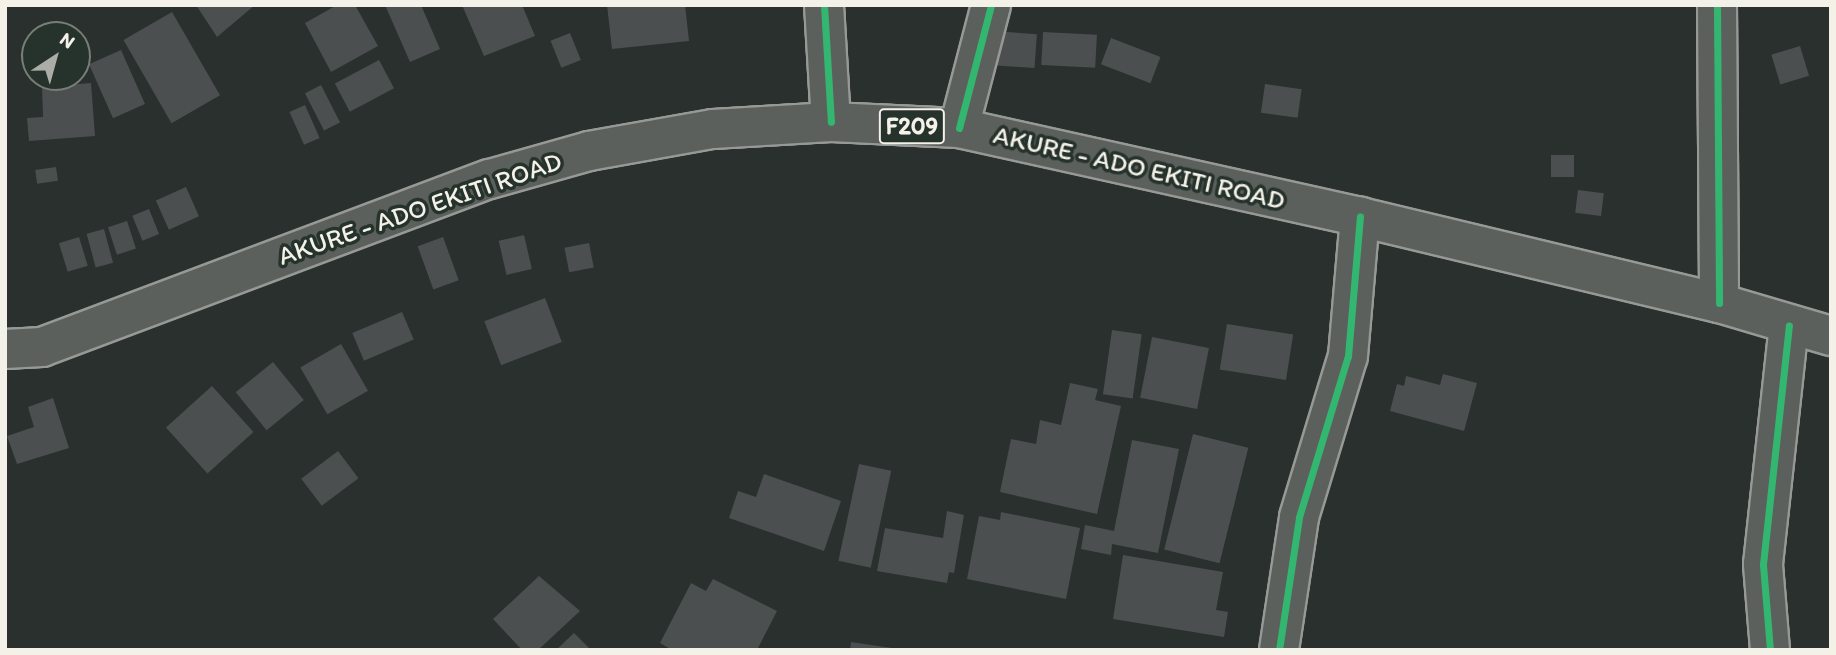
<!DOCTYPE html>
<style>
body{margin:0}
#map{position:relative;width:1836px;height:655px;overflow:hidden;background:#29302d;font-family:Itim,sans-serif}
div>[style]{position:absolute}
.building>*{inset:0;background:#4b4f50;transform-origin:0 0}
.roads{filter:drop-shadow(2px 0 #969996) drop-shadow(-2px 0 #969996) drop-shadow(0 2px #969996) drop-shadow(0 -2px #969996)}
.minor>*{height:38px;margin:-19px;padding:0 19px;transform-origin:19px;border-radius:19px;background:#5c605c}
.primary>*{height:38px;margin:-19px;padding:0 19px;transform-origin:19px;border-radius:19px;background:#5c605c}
.cycleway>*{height:7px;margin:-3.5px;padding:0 3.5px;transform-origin:3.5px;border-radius:3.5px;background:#33b770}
span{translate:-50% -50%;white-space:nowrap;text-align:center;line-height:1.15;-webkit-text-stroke:7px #26332d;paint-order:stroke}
.shield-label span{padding:2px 5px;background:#26332d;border:2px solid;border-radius:5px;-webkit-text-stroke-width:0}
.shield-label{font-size:24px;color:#f4f1e8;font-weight:700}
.street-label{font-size:26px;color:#f4f1e8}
.frame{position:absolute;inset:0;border:7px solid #f4f1e8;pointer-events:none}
.north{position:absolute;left:21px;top:21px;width:70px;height:70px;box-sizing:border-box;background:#26332d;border:2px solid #787f78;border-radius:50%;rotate:36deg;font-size:19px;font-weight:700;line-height:28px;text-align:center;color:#f4f1e8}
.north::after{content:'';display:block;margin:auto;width:24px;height:32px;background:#adada7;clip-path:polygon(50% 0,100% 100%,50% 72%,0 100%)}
</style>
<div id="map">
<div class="building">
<div style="clip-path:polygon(196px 5px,255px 5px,217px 37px)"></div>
<div style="clip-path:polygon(337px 5px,355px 5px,378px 46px,331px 72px,305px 23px)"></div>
<div style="clip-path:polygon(385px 5px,421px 5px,440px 49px,410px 62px)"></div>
<div style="clip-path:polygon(462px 5px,522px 5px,535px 36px,484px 56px)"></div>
<div style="clip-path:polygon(607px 5px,685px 5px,689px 41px,612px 49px)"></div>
<div style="left:172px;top:12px;width:96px;height:56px;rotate:60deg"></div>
<div style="left:992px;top:31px;width:45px;height:34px;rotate:4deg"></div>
<div style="left:1043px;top:32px;width:54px;height:33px;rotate:3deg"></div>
<div style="left:570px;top:33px;width:29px;height:21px;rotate:68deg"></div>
<div style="left:1111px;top:38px;width:53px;height:28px;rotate:21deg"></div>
<div style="left:1800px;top:46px;width:31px;height:30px;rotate:73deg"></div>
<div style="left:121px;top:50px;width:59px;height:35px;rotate:66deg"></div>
<div style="left:379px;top:60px;width:32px;height:50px;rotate:62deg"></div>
<div style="clip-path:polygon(47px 77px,67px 77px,67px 85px,91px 83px,95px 136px,29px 141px,27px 118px,43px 117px,42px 87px,47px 86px)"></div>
<div style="left:1265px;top:84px;width:37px;height:29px;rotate:8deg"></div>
<div style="left:321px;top:85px;width:42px;height:18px;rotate:63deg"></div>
<div style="left:305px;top:105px;width:36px;height:17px;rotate:66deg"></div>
<div style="left:1551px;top:155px;width:23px;height:22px"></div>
<div style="left:56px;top:167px;width:14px;height:21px;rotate:82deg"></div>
<div style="left:186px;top:187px;width:32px;height:33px;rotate:66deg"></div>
<div style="left:1578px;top:190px;width:26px;height:23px;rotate:7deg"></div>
<div style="left:149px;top:209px;width:27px;height:18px;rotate:68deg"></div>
<div style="left:127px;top:221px;width:29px;height:20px;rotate:72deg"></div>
<div style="left:104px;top:229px;width:35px;height:18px;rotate:75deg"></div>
<div style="left:524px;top:235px;width:35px;height:26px;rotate:77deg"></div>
<div style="left:79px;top:237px;width:30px;height:21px;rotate:73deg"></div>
<div style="left:443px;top:237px;width:46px;height:27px;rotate:70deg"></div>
<div style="left:589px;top:243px;width:25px;height:25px;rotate:79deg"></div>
<div style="left:545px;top:298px;width:47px;height:65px;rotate:69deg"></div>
<div style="left:402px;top:312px;width:30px;height:54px;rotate:67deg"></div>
<div style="left:1227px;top:324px;width:67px;height:46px;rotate:9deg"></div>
<div style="left:1112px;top:330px;width:30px;height:65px;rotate:8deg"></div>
<div style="left:1152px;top:337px;width:58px;height:62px;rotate:11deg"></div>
<div style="left:341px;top:344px;width:54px;height:47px;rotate:60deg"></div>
<div style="left:273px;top:362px;width:49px;height:48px;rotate:51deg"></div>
<div style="clip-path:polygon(1443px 374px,1477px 383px,1464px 431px,1390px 411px,1397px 384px,1404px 386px,1406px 376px,1440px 385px)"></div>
<div style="clip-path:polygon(1070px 383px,1098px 389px,1095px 400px,1121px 406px,1097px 514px,1000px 492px,1011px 439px,1036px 444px,1040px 420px,1061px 425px)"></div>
<div style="left:212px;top:386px;width:62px;height:62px;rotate:48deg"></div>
<div style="clip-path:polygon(53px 398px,69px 448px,17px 464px,7px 436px,34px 427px,28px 407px)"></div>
<div style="left:1193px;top:434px;width:57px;height:119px;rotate:14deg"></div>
<div style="clip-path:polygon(1132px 440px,1179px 449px,1158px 553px,1112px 544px,1111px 555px,1081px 549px,1085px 525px,1114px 531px)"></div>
<div style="left:338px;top:451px;width:34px;height:46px;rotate:53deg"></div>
<div style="left:859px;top:464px;width:33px;height:99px;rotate:12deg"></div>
<div style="clip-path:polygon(764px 474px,841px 501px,824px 551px,729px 518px,738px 491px,756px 497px)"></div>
<div style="clip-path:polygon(947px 511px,964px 515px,954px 573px,949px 572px,947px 583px,877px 571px,885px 528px,943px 538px)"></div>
<div style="clip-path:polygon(1001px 512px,1080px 528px,1066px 599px,967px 579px,979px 516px,1000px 520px)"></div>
<div style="clip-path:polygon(1123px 555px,1223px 572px,1216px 610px,1228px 612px,1224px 637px,1113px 619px)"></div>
<div style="clip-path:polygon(539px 576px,580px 611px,538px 650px,522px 650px,493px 619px)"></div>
<div style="clip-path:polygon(713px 579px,777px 611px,757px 650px,672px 650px,660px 643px,691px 583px,706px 591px)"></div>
<div style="clip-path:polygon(574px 633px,591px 650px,556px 650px)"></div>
<div style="clip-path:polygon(851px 642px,892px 648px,892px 650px,850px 650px)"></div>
</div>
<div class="roads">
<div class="minor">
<div style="left:824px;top:5px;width:117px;rotate:86.6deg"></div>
<div style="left:1717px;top:5px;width:298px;rotate:89.6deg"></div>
<div style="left:959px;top:128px;width:127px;rotate:-75.4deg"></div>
<div style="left:1279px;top:650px;width:134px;rotate:-81.4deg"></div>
<div style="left:1299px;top:517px;width:168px;rotate:-73.1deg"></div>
<div style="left:1348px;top:356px;width:140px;rotate:-85.1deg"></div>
<div style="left:1770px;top:650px;width:86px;rotate:-94.7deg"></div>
<div style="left:1763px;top:564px;width:240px;rotate:-83.8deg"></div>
</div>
<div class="primary">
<div style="left:5px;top:349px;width:37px;rotate:-3deg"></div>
<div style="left:42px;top:347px;width:478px;rotate:-20.6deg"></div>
<div style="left:490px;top:179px;width:103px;rotate:-15.8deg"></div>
<div style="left:589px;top:151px;width:126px;rotate:-10.1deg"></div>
<div style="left:713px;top:129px;width:118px;rotate:-3.4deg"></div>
<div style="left:831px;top:122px;width:128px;rotate:2.7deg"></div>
<div style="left:959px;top:128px;width:411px;rotate:12.5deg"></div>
<div style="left:1360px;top:217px;width:369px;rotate:13.5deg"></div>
<div style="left:1719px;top:303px;width:117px;rotate:16.4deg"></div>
</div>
</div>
<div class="cycleway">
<div style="left:824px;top:5px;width:117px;rotate:86.6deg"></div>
<div style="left:1717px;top:5px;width:298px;rotate:89.6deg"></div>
<div style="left:959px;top:128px;width:127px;rotate:-75.4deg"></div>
<div style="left:1279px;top:650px;width:134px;rotate:-81.4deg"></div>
<div style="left:1299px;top:517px;width:168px;rotate:-73.1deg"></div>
<div style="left:1348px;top:356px;width:140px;rotate:-85.1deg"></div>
<div style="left:1770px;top:650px;width:86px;rotate:-94.7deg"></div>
<div style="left:1763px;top:564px;width:240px;rotate:-83.8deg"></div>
</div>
<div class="shield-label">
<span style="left:912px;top:126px">F209</span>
</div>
<div class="street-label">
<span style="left:1139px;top:168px;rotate:13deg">AKURE - ADO EKITI ROAD</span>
<span style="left:420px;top:209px;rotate:-19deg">AKURE - ADO EKITI ROAD</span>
</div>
<div class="frame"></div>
<div class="north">N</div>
</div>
